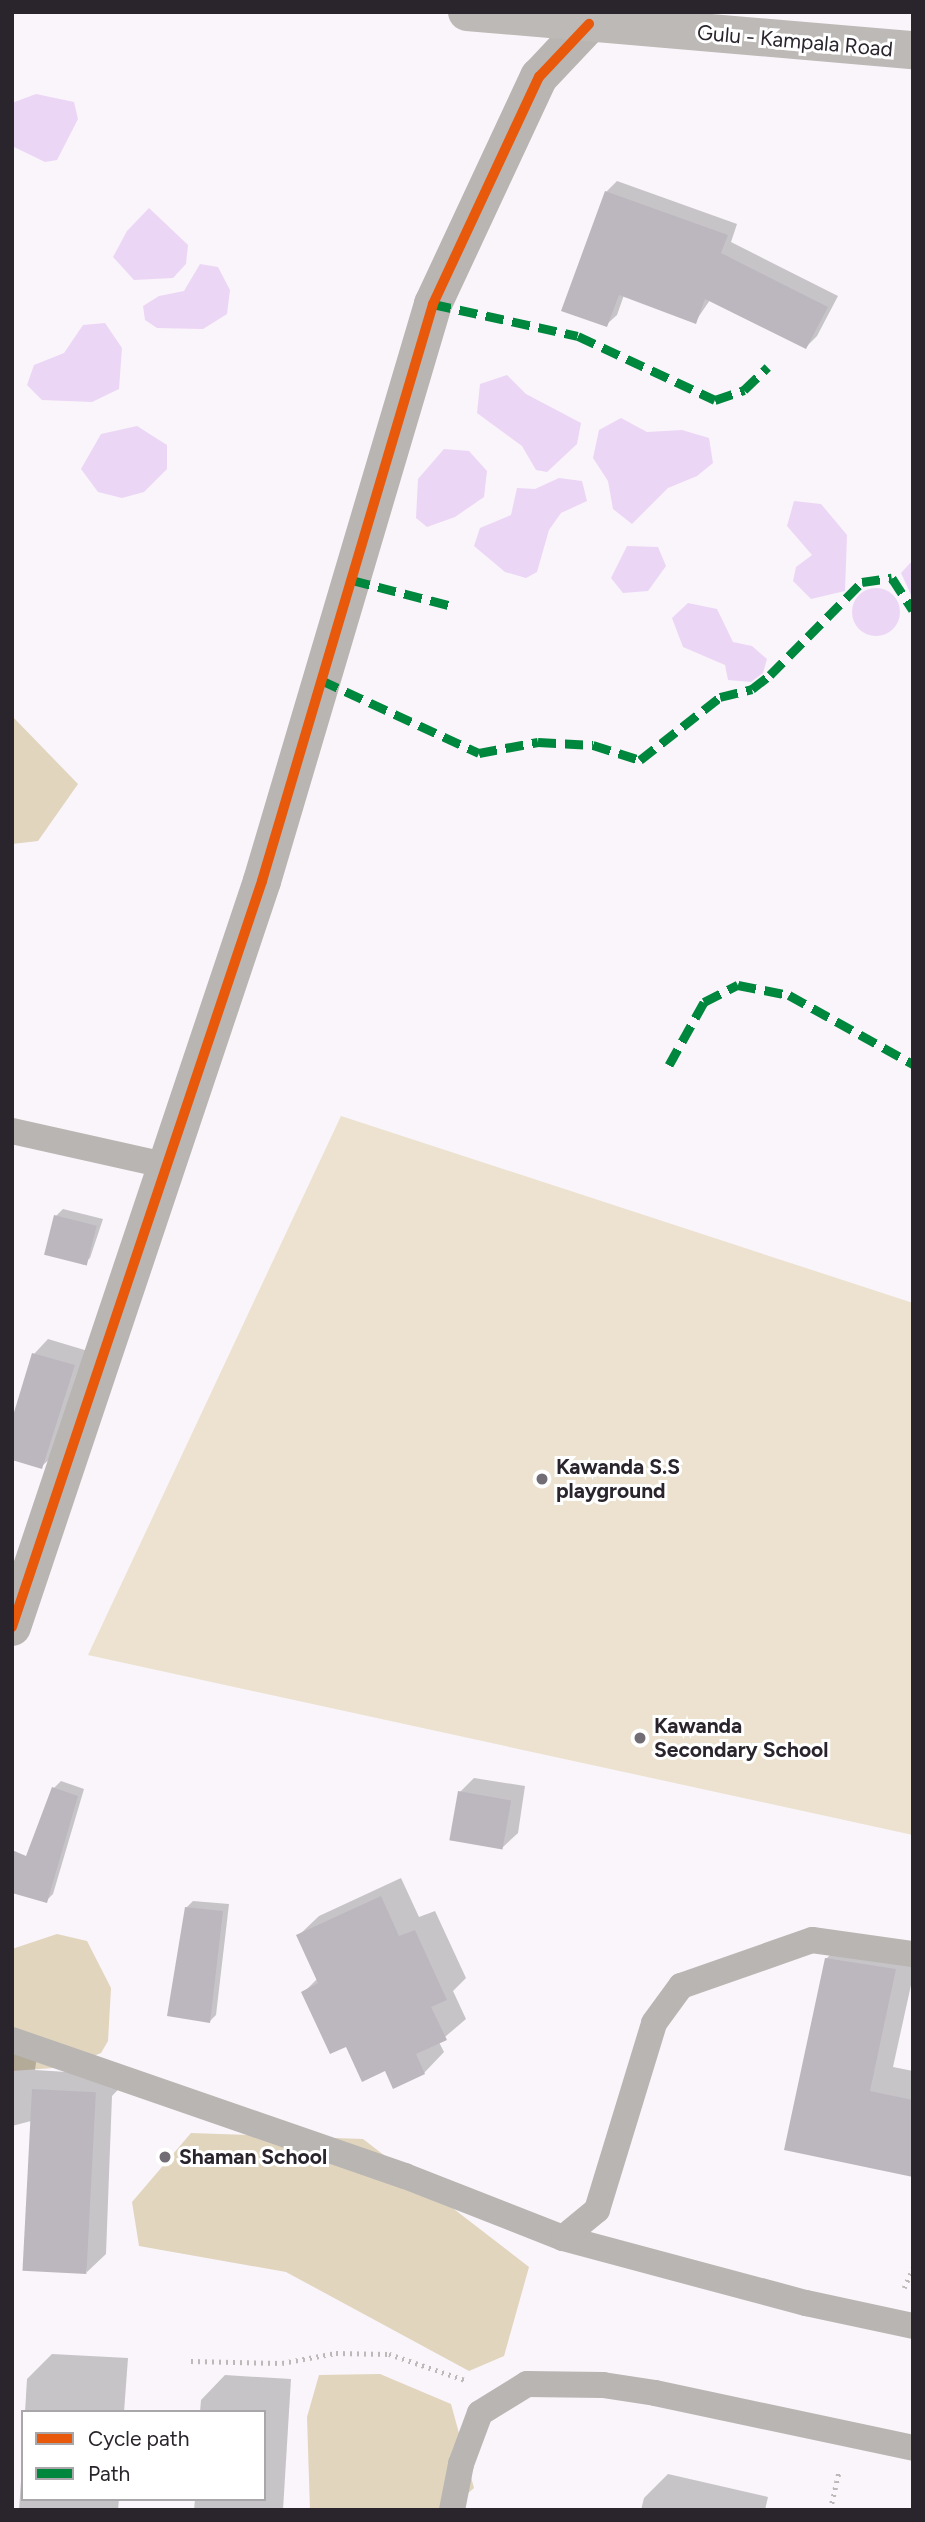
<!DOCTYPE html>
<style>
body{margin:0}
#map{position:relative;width:925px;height:2522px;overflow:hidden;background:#f9f5fa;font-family:Figtree,sans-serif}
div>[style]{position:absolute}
.green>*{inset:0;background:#ece2cf}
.forest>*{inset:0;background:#e1d5be}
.water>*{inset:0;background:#ecd6f5}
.round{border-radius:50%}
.shadow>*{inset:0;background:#0003}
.building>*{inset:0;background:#bcb7be;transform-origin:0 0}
.path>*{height:4.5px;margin-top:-2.25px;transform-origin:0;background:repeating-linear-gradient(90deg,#bcb9b8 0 2px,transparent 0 7px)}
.service>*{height:26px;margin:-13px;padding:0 13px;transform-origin:13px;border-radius:13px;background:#b8b5b2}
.minor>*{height:38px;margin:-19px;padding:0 19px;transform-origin:19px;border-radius:19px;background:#b8b5b2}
.primary>*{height:38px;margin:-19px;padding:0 19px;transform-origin:19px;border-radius:19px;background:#bdb9b6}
.quiet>*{height:9px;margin-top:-4.5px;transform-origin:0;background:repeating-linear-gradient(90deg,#00873e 0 18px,transparent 0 27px)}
.cycleway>*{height:10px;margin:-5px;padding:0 5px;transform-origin:5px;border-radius:5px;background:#e8590c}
.dots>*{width:19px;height:19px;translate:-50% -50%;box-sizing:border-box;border:4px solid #fff;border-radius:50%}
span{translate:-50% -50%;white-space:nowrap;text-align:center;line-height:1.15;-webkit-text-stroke:6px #fff;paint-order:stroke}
.street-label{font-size:21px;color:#2a242c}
.poi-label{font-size:21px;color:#2a242c;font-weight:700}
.left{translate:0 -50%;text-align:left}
.frame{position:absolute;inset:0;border:14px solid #2a242c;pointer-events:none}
.legend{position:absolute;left:21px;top:2410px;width:245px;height:91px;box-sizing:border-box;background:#fff;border:2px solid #aaa7ab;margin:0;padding:9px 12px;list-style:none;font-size:21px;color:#2a242c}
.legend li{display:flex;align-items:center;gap:14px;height:35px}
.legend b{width:35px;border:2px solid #aaa7ab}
</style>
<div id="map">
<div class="green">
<div style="clip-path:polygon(341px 1116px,913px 1303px,913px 1835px,88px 1655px)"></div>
</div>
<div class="forest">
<div style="clip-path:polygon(12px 716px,78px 784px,38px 841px,12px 844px)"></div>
<div style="clip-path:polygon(57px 1934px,87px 1941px,111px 1988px,108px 2041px,101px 2053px,67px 2067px,12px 2071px,12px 1949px)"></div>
<div style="clip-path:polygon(191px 2133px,363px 2139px,529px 2267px,504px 2356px,469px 2371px,286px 2272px,139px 2246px,132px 2202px)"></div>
<div style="clip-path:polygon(380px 2374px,451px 2404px,474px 2488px,449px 2510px,310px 2510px,307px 2417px,319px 2375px)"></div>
</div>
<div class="water">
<div style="clip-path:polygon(36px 94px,74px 102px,78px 119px,57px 160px,45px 162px,12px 146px,12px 103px)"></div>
<div style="clip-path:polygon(149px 208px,188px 245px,186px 264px,173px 278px,134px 280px,113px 257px,127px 231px)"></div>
<div style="clip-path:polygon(200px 264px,218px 267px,230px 290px,227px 314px,203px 329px,157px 328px,145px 320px,143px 306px,159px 296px,184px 291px)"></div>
<div style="clip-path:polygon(105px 323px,122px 348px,119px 389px,92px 402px,42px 400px,27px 385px,34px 365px,64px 353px,83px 325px)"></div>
<div style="clip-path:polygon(507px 375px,526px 394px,581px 423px,577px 444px,547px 472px,536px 470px,522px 446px,477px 413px,480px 384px)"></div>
<div style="clip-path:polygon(621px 418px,647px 432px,682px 430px,709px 438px,713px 463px,697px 476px,668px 488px,632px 524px,613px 509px,608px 481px,593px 458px,599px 430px)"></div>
<div style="clip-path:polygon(137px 426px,167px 445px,167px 469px,144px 492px,122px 498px,98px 492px,81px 469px,101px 434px)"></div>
<div style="clip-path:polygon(444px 449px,469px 451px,487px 471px,484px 497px,455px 517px,427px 527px,416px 518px,418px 479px)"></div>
<div style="clip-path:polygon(559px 478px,582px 481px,587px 501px,561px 513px,549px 530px,537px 572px,526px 578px,505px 572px,474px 546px,480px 528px,511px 515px,517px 488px,535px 489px)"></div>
<div style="clip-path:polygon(794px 501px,821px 504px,847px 535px,845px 591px,811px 599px,793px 581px,796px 567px,812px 555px,787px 526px)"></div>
<div style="clip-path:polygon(627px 546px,658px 547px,666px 566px,648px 591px,623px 593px,611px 578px)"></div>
<div style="clip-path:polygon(913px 560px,913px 599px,901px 573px)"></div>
<div class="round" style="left:852px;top:588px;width:48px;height:48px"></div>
<div style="clip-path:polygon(688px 603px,717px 609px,733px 642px,752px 646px,767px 659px,763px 673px,751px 682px,728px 680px,725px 665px,683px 647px,672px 618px)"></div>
</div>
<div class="shadow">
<div style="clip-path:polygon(617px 181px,737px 224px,731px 242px,838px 296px,817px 336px,806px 347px,710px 300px,695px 322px,624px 295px,617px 315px,606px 325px,606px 192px)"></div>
<div style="clip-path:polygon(63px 1209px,103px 1219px,90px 1258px,83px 1265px,56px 1216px)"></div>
<div style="clip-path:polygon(48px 1339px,88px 1351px,56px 1453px,41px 1467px,34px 1354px)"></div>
<div style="clip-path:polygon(474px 1778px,525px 1786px,518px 1833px,503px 1847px,460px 1792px)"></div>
<div style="clip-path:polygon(61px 1781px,84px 1789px,53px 1894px,46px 1901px,54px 1788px)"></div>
<div style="clip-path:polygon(401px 1878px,419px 1917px,435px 1911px,466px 1978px,453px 1991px,466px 2019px,439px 2042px,444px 2052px,424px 2073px,385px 2068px,347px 2045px,304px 1992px,318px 1978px,298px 1936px,319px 1916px)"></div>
<div style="clip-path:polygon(193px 1901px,229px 1904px,216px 2015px,209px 2022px,186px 1908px)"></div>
<div style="clip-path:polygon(851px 1934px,913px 1944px,913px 1976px,893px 2067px,913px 2071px,913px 2174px,786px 2148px,826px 1959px)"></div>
<div style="clip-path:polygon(12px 2044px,38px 2048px,35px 2070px,131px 2076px,112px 2096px,106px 2254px,87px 2272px,31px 2121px,12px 2126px)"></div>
<div style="clip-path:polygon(52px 2354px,128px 2358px,124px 2412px,25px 2412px,27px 2379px)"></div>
<div style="clip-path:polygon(225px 2375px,291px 2379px,283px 2510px,194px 2510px,195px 2499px,264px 2499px,264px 2412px,200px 2412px,201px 2400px)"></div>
<div style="clip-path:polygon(23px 2452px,23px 2499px,119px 2499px,118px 2510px,19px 2510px)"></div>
<div style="clip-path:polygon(668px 2474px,768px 2497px,765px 2510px,641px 2510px,644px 2498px)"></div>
</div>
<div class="building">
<div style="clip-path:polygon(605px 191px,728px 235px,721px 253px,828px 307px,806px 349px,705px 299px,696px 324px,619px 295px,607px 327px,561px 311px)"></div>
<div style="left:54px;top:1215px;width:44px;height:41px;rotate:14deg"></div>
<div style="clip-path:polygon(32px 1353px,75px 1365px,42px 1469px,12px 1460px,12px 1419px)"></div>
<div style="clip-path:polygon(52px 1787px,78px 1796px,47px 1903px,12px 1893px,12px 1850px,26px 1856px)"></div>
<div style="left:458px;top:1791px;width:54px;height:50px;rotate:10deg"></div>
<div style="clip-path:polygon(381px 1896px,399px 1936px,415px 1930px,447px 2000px,431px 2007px,447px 2040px,416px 2054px,425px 2074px,393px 2089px,385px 2071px,362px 2082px,346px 2047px,330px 2054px,301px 1992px,318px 1983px,296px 1935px)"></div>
<div style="clip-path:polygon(185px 1907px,223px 1911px,210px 2023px,167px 2016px)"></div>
<div style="clip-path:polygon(825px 1958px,896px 1969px,870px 2091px,913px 2100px,913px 2177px,784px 2150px)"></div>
<div style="left:32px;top:2089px;width:64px;height:182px;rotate:3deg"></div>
</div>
<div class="path">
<div style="left:904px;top:2288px;width:22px;rotate:-66deg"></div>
<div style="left:191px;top:2361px;width:91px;rotate:1.3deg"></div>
<div style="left:282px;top:2363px;width:55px;rotate:-10.5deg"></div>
<div style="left:336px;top:2353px;width:53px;rotate:1.1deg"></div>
<div style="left:389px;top:2354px;width:80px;rotate:18.9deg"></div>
<div style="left:830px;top:2510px;width:40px;rotate:-77deg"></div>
</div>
<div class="service">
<div style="left:12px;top:1131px;width:156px;rotate:12.6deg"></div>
<div style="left:12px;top:2040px;width:416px;rotate:19.1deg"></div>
<div style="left:405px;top:2176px;width:170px;rotate:21.4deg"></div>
<div style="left:563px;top:2238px;width:252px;rotate:15deg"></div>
<div style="left:806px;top:2303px;width:109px;rotate:12.1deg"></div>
<div style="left:563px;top:2238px;width:44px;rotate:-39.5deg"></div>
<div style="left:597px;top:2210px;width:195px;rotate:-73deg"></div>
<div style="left:654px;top:2023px;width:46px;rotate:-53.9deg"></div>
<div style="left:681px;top:1986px;width:139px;rotate:-19.3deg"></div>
<div style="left:812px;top:1940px;width:102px;rotate:7.9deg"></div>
<div style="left:452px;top:2510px;width:47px;rotate:-78.9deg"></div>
<div style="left:461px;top:2464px;width:54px;rotate:-69.6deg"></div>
<div style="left:480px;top:2413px;width:55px;rotate:-31.7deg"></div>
<div style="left:527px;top:2384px;width:76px;rotate:0.8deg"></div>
<div style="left:603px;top:2385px;width:53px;rotate:8.7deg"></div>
<div style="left:655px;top:2393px;width:264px;rotate:12deg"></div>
</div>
<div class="minor">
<div style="left:12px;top:1627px;width:787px;rotate:-71.47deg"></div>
<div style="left:262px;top:881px;width:602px;rotate:-73.49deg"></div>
<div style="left:433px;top:304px;width:251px;rotate:-65deg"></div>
<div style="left:539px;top:77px;width:73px;rotate:-46.7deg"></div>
</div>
<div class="primary">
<div style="left:467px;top:12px;width:448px;rotate:4.9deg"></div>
</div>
<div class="quiet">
<div style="left:433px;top:304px;width:148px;rotate:12.4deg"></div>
<div style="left:578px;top:336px;width:151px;rotate:25deg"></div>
<div style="left:715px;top:400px;width:31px;rotate:-19deg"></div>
<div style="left:744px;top:390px;width:33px;rotate:-44deg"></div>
<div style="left:352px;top:580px;width:103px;rotate:14.6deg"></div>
<div style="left:321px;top:680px;width:174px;rotate:24.8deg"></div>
<div style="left:479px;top:753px;width:60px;rotate:-10.6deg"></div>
<div style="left:538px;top:742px;width:55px;rotate:3.1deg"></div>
<div style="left:593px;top:745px;width:49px;rotate:17.7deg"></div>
<div style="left:640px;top:760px;width:102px;rotate:-38.2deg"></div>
<div style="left:720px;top:697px;width:33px;rotate:-14deg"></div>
<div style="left:752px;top:689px;width:23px;rotate:-38deg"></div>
<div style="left:770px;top:675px;width:131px;rotate:-45.3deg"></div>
<div style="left:862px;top:582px;width:30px;rotate:-8deg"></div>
<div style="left:892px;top:578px;width:38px;rotate:57deg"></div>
<div style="left:669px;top:1065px;width:72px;rotate:-60.9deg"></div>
<div style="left:704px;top:1002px;width:38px;rotate:-27deg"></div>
<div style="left:738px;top:985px;width:52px;rotate:11.1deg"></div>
<div style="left:789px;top:995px;width:142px;rotate:29.1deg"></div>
</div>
<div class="cycleway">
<div style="left:12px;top:1627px;width:787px;rotate:-71.47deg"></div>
<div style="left:262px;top:881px;width:602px;rotate:-73.49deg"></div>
<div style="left:433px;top:304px;width:251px;rotate:-65deg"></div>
<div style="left:539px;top:77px;width:73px;rotate:-46.7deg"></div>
</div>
<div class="dots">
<div style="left:542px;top:1479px;background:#726d74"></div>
<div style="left:640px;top:1738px;background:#726d74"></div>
<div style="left:165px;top:2157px;background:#726d74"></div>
</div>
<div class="street-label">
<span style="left:795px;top:41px;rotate:5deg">Gulu - Kampala Road</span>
</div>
<div class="poi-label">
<span class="left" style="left:556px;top:1479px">Kawanda S.S<br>playground</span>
<span class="left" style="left:654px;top:1738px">Kawanda<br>Secondary School</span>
<span class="left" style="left:179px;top:2157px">Shaman School</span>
</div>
<div class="frame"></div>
<ul class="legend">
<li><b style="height:9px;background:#e8590c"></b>Cycle path</li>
<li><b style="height:9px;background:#00873e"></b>Path</li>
</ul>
</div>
